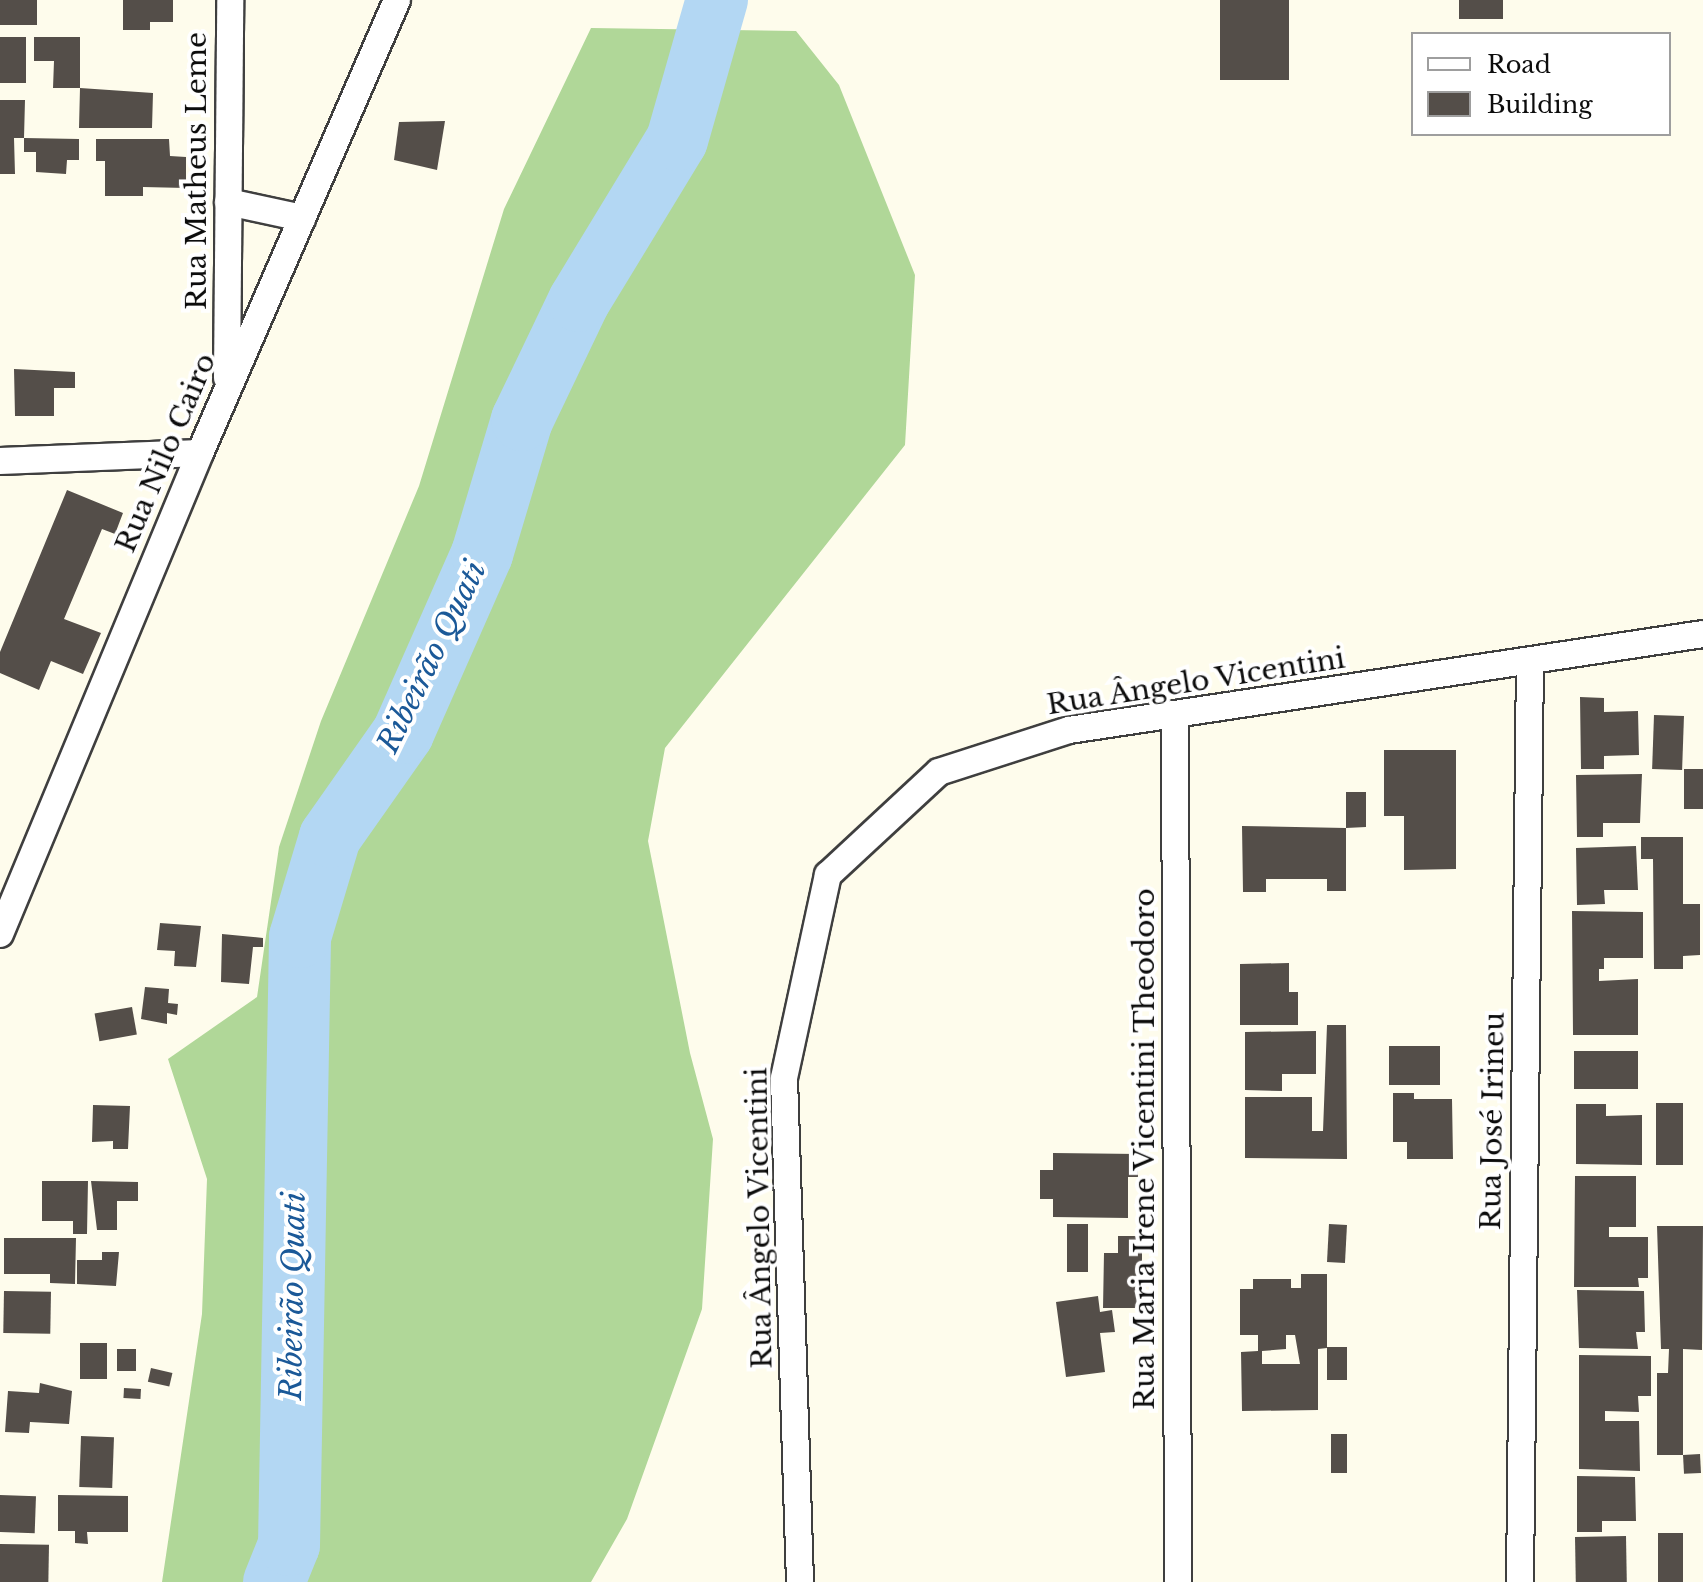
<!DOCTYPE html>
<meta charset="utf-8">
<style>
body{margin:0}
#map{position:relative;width:1703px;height:1582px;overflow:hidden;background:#fefcec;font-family:"Libre Baskerville",serif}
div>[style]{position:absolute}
.forest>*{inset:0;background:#b0d798}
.river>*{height:62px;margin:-31px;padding:0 31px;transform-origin:31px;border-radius:31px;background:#b3d7f3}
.building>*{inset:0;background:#544e49;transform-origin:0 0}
.roads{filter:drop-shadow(2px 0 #3f3f3f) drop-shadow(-2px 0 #3f3f3f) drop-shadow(0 2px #3f3f3f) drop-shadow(0 -2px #3f3f3f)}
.street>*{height:26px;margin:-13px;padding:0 13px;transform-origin:13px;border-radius:13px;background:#fff}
span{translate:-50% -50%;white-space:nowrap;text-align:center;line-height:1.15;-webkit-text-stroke:8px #fff;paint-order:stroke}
.street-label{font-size:28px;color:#0c0c0c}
.water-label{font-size:30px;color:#1b5998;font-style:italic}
.legend{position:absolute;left:1411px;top:32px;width:260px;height:104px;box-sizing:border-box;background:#fff;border:2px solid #9e9e9e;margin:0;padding:10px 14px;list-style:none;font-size:24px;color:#0c0c0c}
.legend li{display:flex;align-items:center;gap:16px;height:40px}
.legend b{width:40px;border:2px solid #9e9e9e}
</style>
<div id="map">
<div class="forest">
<div style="clip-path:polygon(591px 28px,796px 31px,839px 85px,915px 275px,905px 445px,665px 748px,648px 841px,690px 1053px,713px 1139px,702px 1309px,627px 1519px,591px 1582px,162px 1582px,202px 1314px,207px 1179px,168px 1059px,257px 997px,279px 847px,321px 721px,419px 486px,504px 209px)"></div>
</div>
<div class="river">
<div style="left:274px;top:1582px;width:40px;rotate:-68deg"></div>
<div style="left:289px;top:1545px;width:608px;rotate:-88.96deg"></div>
<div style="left:300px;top:937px;width:104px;rotate:-73.3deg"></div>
<div style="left:330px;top:837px;width:127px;rotate:-54.9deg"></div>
<div style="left:403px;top:733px;width:196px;rotate:-66.2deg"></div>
<div style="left:482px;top:554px;width:140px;rotate:-73.4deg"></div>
<div style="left:522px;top:420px;width:132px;rotate:-64.4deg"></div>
<div style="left:579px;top:301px;width:188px;rotate:-58.7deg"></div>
<div style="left:677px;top:140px;width:146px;rotate:-74.1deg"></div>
</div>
<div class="building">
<div style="left:0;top:0;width:37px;height:25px"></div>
<div style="clip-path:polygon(123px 0,173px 0,173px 22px,150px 22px,150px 30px,123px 30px)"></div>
<div style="left:1220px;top:0;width:69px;height:80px"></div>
<div style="left:1459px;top:0;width:44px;height:19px"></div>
<div style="left:0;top:37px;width:26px;height:46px"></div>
<div style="clip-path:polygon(34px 37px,80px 37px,80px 88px,153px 93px,152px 128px,79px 128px,80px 88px,53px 88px,54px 61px,34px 61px)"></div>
<div style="clip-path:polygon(0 100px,25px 100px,24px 138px,14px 138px,15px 174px,0 174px)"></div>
<div style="clip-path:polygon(445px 121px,437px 170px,394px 160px,399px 122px)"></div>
<div style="clip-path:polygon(24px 138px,79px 139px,79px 160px,67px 160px,66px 174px,36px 172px,36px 152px,24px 152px)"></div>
<div style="clip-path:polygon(96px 139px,169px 139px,170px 156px,186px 157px,186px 188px,143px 187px,143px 196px,105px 196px,105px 161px,96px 161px)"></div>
<div style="clip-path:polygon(14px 369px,75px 372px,75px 388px,54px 388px,54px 416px,15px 416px)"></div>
<div style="clip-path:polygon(67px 490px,123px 513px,115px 534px,102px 529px,64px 619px,101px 633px,83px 674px,51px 661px,39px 690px,0 673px,0 652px)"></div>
<div style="clip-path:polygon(1580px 697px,1604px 698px,1604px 712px,1638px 711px,1639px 755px,1604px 756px,1604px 769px,1581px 769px)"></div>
<div style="left:1654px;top:715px;width:30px;height:54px;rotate:2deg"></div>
<div style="clip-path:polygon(1384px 750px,1456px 750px,1456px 869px,1404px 870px,1404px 816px,1384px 816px)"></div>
<div style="left:1684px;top:769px;width:19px;height:40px"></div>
<div style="clip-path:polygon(1642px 774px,1640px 823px,1603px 823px,1603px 837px,1577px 837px,1576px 775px)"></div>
<div style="clip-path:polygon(1346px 792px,1366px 792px,1366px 827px,1346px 828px,1346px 891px,1327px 891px,1327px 879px,1266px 879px,1266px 892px,1243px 892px,1242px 826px,1346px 828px)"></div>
<div style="clip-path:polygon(1641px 837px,1683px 837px,1683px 904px,1700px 904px,1700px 955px,1683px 956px,1683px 969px,1654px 969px,1653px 859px,1641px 859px)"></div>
<div style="clip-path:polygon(1636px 846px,1638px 890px,1604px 890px,1605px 904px,1577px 905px,1576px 848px)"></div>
<div style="clip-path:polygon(1572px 911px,1643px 912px,1643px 958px,1604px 958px,1604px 969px,1599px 969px,1599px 981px,1638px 979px,1638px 1035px,1573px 1035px)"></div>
<div style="clip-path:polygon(160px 923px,201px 926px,196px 967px,174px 966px,175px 951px,157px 950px)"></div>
<div style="clip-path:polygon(222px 934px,263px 938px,263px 947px,253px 947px,249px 984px,221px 982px)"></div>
<div style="clip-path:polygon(1289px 963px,1289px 992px,1298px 992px,1298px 1025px,1240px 1025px,1240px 964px)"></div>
<div style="clip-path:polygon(145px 987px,169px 989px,168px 1003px,178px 1004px,177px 1015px,167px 1013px,167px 1024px,141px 1019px)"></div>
<div style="left:132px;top:1007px;width:28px;height:38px;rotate:80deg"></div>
<div style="clip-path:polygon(1327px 1025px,1346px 1025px,1347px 1159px,1245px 1158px,1245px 1097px,1312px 1097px,1312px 1131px,1323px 1131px)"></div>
<div style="clip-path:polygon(1316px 1031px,1316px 1074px,1282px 1074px,1282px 1091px,1245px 1090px,1245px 1032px)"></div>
<div style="left:1389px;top:1046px;width:51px;height:39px"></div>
<div style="left:1574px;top:1051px;width:64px;height:38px"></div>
<div style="clip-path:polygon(1393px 1093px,1414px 1093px,1414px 1099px,1452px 1099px,1453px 1159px,1407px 1159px,1407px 1142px,1393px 1142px)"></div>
<div style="left:1656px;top:1103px;width:27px;height:62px"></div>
<div style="clip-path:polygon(1576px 1104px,1606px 1104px,1606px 1116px,1642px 1115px,1642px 1165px,1576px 1164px)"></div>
<div style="clip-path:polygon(93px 1105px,130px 1106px,128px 1149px,113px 1149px,113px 1141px,92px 1142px)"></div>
<div style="clip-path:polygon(1053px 1153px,1138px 1154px,1138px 1177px,1128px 1177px,1128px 1218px,1053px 1217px,1053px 1199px,1040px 1199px,1040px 1170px,1053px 1170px)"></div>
<div style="clip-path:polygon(1575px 1176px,1636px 1176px,1636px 1227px,1609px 1227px,1609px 1237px,1648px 1237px,1648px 1278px,1638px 1278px,1639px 1287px,1574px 1287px)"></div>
<div style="clip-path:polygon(42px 1181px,88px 1181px,87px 1234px,73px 1234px,73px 1221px,42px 1221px)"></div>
<div style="clip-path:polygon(91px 1181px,138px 1182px,138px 1201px,117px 1201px,117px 1230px,97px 1230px)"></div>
<div style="left:1067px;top:1224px;width:21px;height:48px"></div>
<div style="left:1329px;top:1224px;width:18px;height:38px;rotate:3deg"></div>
<div style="clip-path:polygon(1657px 1226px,1703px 1226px,1702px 1350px,1683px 1349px,1683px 1455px,1657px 1455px,1657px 1373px,1668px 1373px,1669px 1349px,1661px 1349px)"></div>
<div style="clip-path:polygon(1118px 1236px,1142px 1236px,1142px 1308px,1103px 1308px,1104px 1253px,1118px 1253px)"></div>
<div style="clip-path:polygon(4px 1238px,76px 1238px,75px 1284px,50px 1283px,50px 1274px,4px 1274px)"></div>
<div style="clip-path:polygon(102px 1252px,119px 1252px,116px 1286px,77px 1284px,77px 1260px,102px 1260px)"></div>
<div style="clip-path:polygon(evenodd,1301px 1274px,1327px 1274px,1327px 1347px,1347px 1347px,1347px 1380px,1327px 1380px,1327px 1348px,1318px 1349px,1318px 1410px,1242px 1411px,1241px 1352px,1258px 1351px,1258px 1335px,1240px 1335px,1240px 1289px,1253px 1289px,1253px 1279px,1291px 1279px,1291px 1288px,1301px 1288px,1301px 1274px,1286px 1335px,1295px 1335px,1300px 1364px,1262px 1364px,1262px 1351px,1286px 1349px,1286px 1335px)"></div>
<div style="clip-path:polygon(1577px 1290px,1644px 1291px,1645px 1332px,1636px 1332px,1638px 1349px,1579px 1348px)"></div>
<div style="left:4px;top:1291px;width:47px;height:42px;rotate:1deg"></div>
<div style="clip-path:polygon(1098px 1296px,1100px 1312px,1112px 1310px,1115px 1332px,1100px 1333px,1105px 1372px,1066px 1377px,1056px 1302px)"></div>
<div style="left:80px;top:1343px;width:27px;height:36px"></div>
<div style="left:117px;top:1349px;width:19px;height:22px"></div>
<div style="clip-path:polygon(1579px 1355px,1651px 1356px,1651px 1396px,1638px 1396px,1639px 1412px,1605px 1411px,1605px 1421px,1639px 1421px,1640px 1471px,1579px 1469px)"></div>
<div style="left:151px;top:1368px;width:22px;height:14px;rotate:13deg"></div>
<div style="clip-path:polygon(40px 1383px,72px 1391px,69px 1424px,30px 1422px,29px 1433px,5px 1432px,8px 1391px,39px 1393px)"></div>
<div style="left:124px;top:1388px;width:17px;height:10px;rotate:3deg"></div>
<div style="left:1331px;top:1434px;width:16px;height:39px"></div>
<div style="left:81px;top:1436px;width:33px;height:51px;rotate:2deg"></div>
<div style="left:1700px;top:1454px;width:19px;height:17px;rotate:87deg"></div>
<div style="clip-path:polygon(1577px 1476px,1635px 1477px,1636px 1521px,1602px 1521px,1602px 1532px,1577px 1532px)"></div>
<div style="left:0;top:1495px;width:36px;height:37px;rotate:2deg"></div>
<div style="clip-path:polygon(58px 1495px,128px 1496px,128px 1532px,87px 1532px,88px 1544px,75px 1543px,75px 1531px,58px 1531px)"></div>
<div style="left:1658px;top:1533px;width:25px;height:49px"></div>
<div style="left:1626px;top:1536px;width:46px;height:51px;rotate:89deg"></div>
<div style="left:0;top:1544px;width:49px;height:38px;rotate:1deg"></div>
</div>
<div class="roads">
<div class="street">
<div style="left:228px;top:202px;width:76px;rotate:12.2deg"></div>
<div style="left:227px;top:378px;width:378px;rotate:-89.5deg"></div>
<div style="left:0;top:461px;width:200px;rotate:-2.3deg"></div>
<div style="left:1175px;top:715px;width:867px;rotate:89.8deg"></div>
<div style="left:0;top:934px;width:521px;rotate:-67.42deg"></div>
<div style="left:200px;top:453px;width:494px;rotate:-66.5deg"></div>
<div style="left:800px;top:1582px;width:504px;rotate:-91.82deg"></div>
<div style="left:784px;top:1078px;width:208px;rotate:-77.8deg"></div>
<div style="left:828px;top:875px;width:151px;rotate:-42.9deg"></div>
<div style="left:939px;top:772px;width:137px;rotate:-17.9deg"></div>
<div style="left:1069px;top:730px;width:641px;rotate:-8.61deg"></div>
<div style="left:1520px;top:1582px;width:921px;rotate:-89.38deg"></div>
</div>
</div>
<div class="street-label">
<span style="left:197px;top:171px;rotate:-90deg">Rua Matheus Leme</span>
<span style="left:166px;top:453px;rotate:-67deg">Rua Nilo Cairo</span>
<span style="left:1196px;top:682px;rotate:-9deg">Rua Ângelo Vicentini</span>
<span style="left:1493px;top:1121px;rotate:-89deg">Rua José Irineu</span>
<span style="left:1145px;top:1149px;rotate:-90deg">Rua Maria Irene Vicentini Theodoro</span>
<span style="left:760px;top:1218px;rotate:-91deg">Rua Ângelo Vicentini</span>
</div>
<div class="water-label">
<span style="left:432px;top:657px;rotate:-64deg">Ribeirão Quati</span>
<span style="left:293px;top:1296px;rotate:-89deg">Ribeirão Quati</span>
</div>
<ul class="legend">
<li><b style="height:10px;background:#fff"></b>Road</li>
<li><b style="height:22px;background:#544e49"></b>Building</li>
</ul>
</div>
